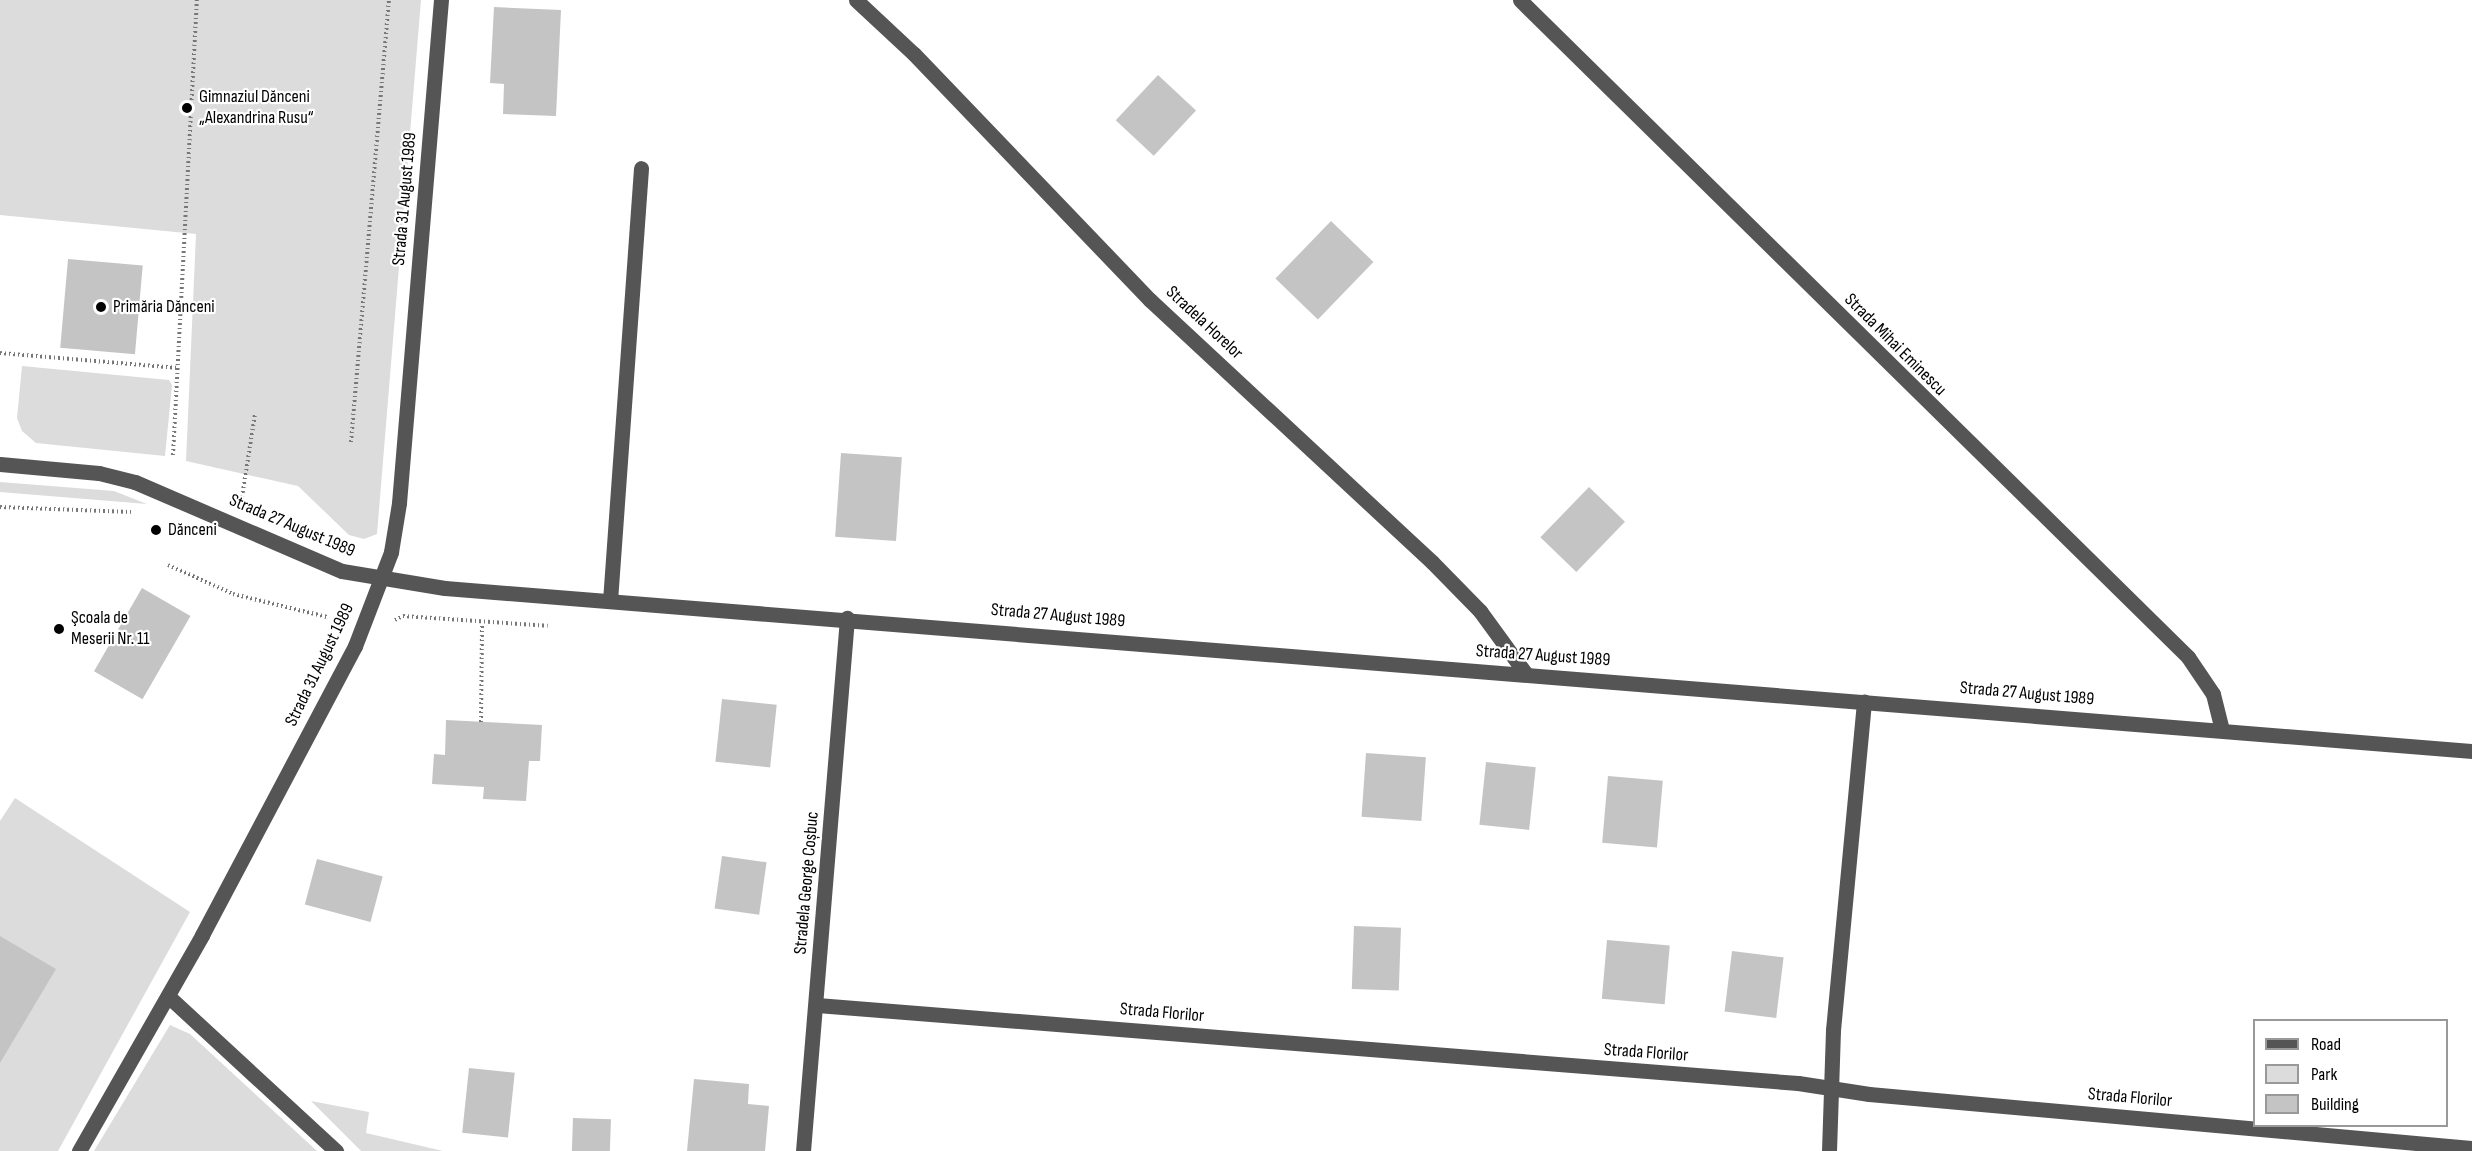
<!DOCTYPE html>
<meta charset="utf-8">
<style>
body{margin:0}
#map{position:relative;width:2472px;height:1151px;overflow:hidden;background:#fff;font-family:"Sofia Sans Condensed",sans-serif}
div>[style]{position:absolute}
.green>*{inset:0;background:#dcdcdc}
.building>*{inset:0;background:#c4c4c4;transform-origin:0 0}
.path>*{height:4px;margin-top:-2px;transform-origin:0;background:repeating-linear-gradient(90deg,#777 0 1.5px,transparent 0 4.5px)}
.minor>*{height:15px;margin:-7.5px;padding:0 7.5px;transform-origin:7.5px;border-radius:7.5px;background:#555}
.dots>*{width:16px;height:16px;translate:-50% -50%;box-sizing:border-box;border:3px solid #fff;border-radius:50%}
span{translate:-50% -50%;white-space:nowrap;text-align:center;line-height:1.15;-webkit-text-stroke:4.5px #fff;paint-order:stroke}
.poi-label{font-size:18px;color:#000}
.left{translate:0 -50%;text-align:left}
.street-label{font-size:18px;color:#000}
.legend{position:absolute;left:2253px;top:1019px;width:195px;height:108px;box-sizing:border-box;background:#fff;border:2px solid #999;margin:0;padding:8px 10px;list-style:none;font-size:18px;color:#000}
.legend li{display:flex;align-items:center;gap:12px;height:30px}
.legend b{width:30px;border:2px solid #999}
</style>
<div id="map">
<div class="green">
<div style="clip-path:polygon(0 0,421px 0,377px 534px,364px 539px,349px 535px,298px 486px,186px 461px,196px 234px,0 215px)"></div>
<div style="clip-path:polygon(22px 366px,169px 380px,172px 385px,165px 456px,36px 443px,22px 431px,17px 418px)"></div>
<div style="clip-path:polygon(0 482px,114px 491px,147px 504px,0 492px)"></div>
<div style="clip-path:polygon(15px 798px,190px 912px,58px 1151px,0 1151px,0 821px)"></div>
<div style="clip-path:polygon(170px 1025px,190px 1034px,317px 1151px,94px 1151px)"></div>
<div style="clip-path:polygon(311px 1101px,369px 1112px,366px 1133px,443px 1151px,361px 1151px)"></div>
</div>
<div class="building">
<div style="clip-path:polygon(494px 7px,561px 10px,556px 116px,503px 114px,504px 84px,490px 83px)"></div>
<div style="left:1158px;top:75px;width:52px;height:62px;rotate:43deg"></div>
<div style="left:1331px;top:221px;width:59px;height:80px;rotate:44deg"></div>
<div style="left:68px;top:259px;width:75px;height:89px;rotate:5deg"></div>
<div style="left:841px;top:453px;width:61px;height:84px;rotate:4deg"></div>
<div style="left:1589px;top:487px;width:50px;height:70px;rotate:44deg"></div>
<div style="left:142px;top:588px;width:56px;height:96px;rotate:30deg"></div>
<div style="left:722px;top:699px;width:55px;height:63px;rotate:6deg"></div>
<div style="clip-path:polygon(446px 720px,542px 725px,540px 761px,529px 761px,526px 801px,483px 799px,484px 787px,432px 784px,434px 754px,445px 755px)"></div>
<div style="left:1366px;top:753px;width:60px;height:64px;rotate:4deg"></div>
<div style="left:1486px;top:762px;width:50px;height:63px;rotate:6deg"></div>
<div style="left:1608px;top:776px;width:55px;height:67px;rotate:5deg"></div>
<div style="left:722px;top:856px;width:45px;height:53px;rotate:8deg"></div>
<div style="left:317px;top:859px;width:68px;height:47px;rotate:15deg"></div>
<div style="left:1354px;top:926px;width:47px;height:63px;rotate:2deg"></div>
<div style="clip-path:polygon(0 936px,56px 969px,0 1063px)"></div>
<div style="left:1607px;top:940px;width:63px;height:59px;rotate:5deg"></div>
<div style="left:1732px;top:951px;width:52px;height:61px;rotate:7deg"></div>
<div style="left:469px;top:1068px;width:46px;height:65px;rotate:6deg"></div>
<div style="clip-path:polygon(694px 1079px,749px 1084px,748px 1104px,769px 1106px,765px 1151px,687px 1151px)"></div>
<div style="left:573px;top:1118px;width:38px;height:33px;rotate:2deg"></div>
</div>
<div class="path">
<div style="left:0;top:353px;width:179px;rotate:4.8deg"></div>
<div style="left:351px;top:442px;width:444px;rotate:-85.1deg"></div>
<div style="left:173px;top:455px;width:456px;rotate:-87deg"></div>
<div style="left:242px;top:497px;width:84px;rotate:-81.1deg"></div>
<div style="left:0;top:507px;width:131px;rotate:2.2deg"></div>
<div style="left:168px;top:565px;width:71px;rotate:24deg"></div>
<div style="left:233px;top:594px;width:97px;rotate:13.7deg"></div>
<div style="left:395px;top:620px;width:9px;rotate:-27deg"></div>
<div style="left:403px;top:616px;width:145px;rotate:3.9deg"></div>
<div style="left:481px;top:722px;width:99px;rotate:-89.4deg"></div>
</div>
<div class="minor">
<div style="left:856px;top:0;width:79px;rotate:43deg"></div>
<div style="left:914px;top:54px;width:341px;rotate:46.2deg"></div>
<div style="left:1150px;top:300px;width:385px;rotate:42.9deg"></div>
<div style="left:1432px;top:562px;width:69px;rotate:45.6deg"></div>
<div style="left:1480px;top:611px;width:78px;rotate:53.9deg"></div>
<div style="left:1520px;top:0;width:937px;rotate:44.52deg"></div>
<div style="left:2188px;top:657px;width:45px;rotate:56deg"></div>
<div style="left:2213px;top:694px;width:37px;rotate:76deg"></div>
<div style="left:0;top:464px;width:99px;rotate:5.2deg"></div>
<div style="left:99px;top:473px;width:37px;rotate:14deg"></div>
<div style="left:135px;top:482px;width:225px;rotate:23.3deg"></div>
<div style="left:342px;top:571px;width:104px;rotate:9.4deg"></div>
<div style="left:445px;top:588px;width:2034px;rotate:4.6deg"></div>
<div style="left:610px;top:601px;width:434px;rotate:-85.9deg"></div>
<div style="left:168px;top:996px;width:229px;rotate:42.7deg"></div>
<div style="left:817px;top:1005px;width:984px;rotate:4.55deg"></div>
<div style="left:1798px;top:1083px;width:72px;rotate:8.8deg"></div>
<div style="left:1869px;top:1094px;width:605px;rotate:5.12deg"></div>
<div style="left:79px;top:1151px;width:249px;rotate:-60.3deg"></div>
<div style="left:202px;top:935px;width:327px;rotate:-62.1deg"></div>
<div style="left:355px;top:646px;width:101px;rotate:-69deg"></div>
<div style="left:391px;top:552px;width:50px;rotate:-80.7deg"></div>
<div style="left:399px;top:503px;width:505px;rotate:-85.23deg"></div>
<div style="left:803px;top:1151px;width:535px;rotate:-85.28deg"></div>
<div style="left:1829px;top:1151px;width:121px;rotate:-88.1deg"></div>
<div style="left:1833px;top:1030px;width:330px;rotate:-84.6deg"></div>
</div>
<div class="dots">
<div style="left:187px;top:108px;background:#000"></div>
<div style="left:101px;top:307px;background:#000"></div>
<div style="left:156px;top:530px;background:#000"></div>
<div style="left:59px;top:629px;background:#000"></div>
</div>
<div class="poi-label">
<span class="left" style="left:199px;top:108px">Gimnaziul Dănceni<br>„Alexandrina Rusu“</span>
<span class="left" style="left:113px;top:307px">Primăria Dănceni</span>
<span class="left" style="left:168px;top:530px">Dănceni</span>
<span class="left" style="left:71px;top:629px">Şcoala de<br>Meserii Nr. 11</span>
</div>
<div class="street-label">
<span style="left:405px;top:199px;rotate:-85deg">Strada 31 August 1989</span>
<span style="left:1204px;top:323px;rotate:43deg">Stradela Horelor</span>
<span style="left:1895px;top:345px;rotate:45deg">Strada Mihai Eminescu</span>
<span style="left:292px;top:526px;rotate:23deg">Strada 27 August 1989</span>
<span style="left:1058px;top:616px;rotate:5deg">Strada 27 August 1989</span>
<span style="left:1543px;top:656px;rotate:4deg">Strada 27 August 1989</span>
<span style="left:320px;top:665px;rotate:-64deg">Strada 31 August 1989</span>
<span style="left:2027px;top:694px;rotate:5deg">Strada 27 August 1989</span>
<span style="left:807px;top:883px;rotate:-85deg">Stradela George Coșbuc</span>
<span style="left:1162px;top:1013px;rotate:5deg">Strada Florilor</span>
<span style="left:1646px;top:1053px;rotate:4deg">Strada Florilor</span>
<span style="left:2130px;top:1098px;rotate:5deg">Strada Florilor</span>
</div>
<ul class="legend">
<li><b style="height:8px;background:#555"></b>Road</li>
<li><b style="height:16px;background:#dcdcdc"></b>Park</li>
<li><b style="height:16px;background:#c4c4c4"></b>Building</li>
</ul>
</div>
